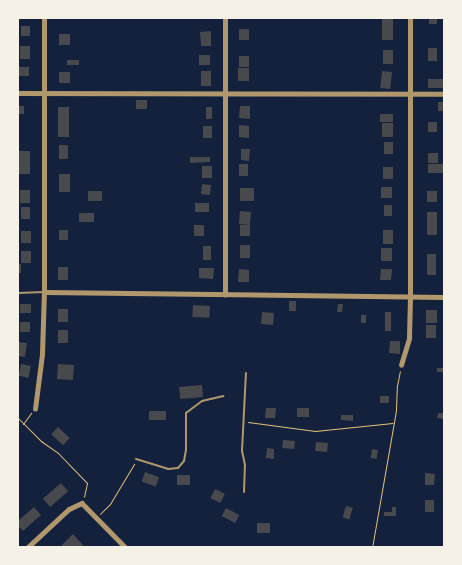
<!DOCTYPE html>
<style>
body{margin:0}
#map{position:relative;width:462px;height:565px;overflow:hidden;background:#14213d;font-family:Quicksand,sans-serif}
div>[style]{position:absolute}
.building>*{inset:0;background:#48494c;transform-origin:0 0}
.path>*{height:1px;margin:-0.5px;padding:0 0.5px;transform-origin:0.5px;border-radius:0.5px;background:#e5c07b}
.service>*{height:2px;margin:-1px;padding:0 1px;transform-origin:1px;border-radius:1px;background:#b1986c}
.minor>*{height:4.5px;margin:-2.25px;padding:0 2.25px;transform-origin:2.25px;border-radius:2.25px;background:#b1986c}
span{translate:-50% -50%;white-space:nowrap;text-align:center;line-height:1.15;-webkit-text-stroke:4.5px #f6f1e7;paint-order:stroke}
.frame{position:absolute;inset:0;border:19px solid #f6f1e7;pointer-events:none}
</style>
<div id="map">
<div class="building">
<div style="left:382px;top:18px;width:11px;height:22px"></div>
<div style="left:429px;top:18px;width:8px;height:6px"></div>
<div style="left:21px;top:26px;width:9px;height:10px"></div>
<div style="left:239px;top:29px;width:10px;height:11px"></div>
<div style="clip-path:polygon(211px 31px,211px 46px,201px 46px,200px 32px)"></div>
<div style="left:59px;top:34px;width:11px;height:11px"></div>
<div style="left:20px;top:46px;width:10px;height:13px"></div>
<div style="left:428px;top:48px;width:9px;height:13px"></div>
<div style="left:383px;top:50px;width:10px;height:14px"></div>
<div style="left:210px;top:55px;width:10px;height:11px;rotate:90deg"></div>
<div style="left:239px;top:56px;width:10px;height:11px"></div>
<div style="left:67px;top:60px;width:12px;height:5px"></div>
<div style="left:18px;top:67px;width:11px;height:9px"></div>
<div style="left:238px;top:68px;width:11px;height:13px"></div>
<div style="left:201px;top:71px;width:10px;height:15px"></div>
<div style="left:382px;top:71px;width:10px;height:17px;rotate:6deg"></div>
<div style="left:59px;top:72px;width:11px;height:11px"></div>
<div style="left:428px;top:79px;width:15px;height:9px"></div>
<div style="left:136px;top:100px;width:11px;height:9px"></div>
<div style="left:438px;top:102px;width:6px;height:9px"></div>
<div style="left:18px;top:106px;width:6px;height:8px"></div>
<div style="clip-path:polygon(240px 106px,250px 106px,250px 119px,239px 118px)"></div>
<div style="left:58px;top:107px;width:11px;height:30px"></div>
<div style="left:206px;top:107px;width:6px;height:12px"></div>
<div style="left:380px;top:114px;width:13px;height:8px"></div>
<div style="left:428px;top:122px;width:9px;height:10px"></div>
<div style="left:382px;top:123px;width:11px;height:14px"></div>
<div style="clip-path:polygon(239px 125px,249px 126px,249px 138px,239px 137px)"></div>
<div style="left:203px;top:126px;width:9px;height:12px"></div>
<div style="left:393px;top:142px;width:12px;height:9px;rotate:90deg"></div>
<div style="left:59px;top:145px;width:9px;height:14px"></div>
<div style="clip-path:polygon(241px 149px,250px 149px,249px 161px,241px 160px)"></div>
<div style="left:18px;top:151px;width:12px;height:23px"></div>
<div style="left:428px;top:153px;width:10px;height:10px"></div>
<div style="clip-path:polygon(190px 157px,210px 157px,210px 162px,190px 163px)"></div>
<div style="left:239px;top:164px;width:9px;height:12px"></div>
<div style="left:428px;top:164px;width:15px;height:9px"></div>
<div style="left:202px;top:166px;width:10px;height:12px"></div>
<div style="left:383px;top:167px;width:10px;height:12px"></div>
<div style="left:59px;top:174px;width:11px;height:18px"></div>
<div style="left:202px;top:184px;width:9px;height:10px;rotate:6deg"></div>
<div style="left:381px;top:187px;width:11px;height:11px"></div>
<div style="left:240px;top:188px;width:14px;height:13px"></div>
<div style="left:20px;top:190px;width:10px;height:13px"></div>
<div style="left:88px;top:191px;width:14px;height:10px"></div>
<div style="left:427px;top:191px;width:10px;height:11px"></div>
<div style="left:195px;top:203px;width:14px;height:9px"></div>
<div style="left:384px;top:205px;width:8px;height:11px"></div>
<div style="left:21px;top:207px;width:9px;height:12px"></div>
<div style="left:240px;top:211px;width:11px;height:13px;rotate:5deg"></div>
<div style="left:427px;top:212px;width:10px;height:23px"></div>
<div style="left:79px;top:213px;width:15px;height:9px"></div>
<div style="left:194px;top:225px;width:10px;height:11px"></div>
<div style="left:240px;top:225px;width:10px;height:11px"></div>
<div style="left:59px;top:230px;width:9px;height:10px"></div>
<div style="left:383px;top:230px;width:10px;height:14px"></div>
<div style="left:21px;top:231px;width:10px;height:12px"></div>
<div style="left:240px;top:245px;width:10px;height:13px"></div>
<div style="left:203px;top:246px;width:8px;height:14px"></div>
<div style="left:381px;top:248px;width:11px;height:13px"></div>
<div style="left:21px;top:251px;width:10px;height:12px"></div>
<div style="left:427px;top:254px;width:9px;height:21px"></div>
<div style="left:18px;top:264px;width:3px;height:9px"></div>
<div style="left:58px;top:267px;width:10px;height:13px"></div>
<div style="clip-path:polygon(199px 268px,214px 268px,213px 279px,199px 278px)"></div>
<div style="clip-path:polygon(239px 269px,249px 270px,249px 282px,238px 282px)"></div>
<div style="clip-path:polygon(381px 269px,392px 269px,391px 280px,380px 280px)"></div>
<div style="left:289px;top:301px;width:7px;height:10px"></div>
<div style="left:20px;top:304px;width:11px;height:9px"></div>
<div style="clip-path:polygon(338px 304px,343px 304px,342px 312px,337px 312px)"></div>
<div style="left:193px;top:305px;width:17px;height:12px;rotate:3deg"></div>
<div style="left:58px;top:309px;width:10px;height:13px"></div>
<div style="left:426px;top:310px;width:11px;height:13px"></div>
<div style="left:262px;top:312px;width:12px;height:12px;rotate:5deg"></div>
<div style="left:385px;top:312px;width:6px;height:19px"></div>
<div style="left:361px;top:315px;width:5px;height:8px"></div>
<div style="left:20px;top:322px;width:10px;height:10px"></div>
<div style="left:426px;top:325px;width:10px;height:13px"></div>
<div style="left:58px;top:330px;width:10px;height:13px"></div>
<div style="clip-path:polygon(390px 341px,400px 341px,400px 354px,389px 353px)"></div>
<div style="clip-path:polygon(18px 342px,27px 343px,25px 357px,18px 356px)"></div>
<div style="left:21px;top:364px;width:10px;height:12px;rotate:11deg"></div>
<div style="left:58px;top:364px;width:16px;height:15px;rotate:4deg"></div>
<div style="left:437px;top:368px;width:7px;height:4px"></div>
<div style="left:202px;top:385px;width:12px;height:23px;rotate:85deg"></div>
<div style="left:380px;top:396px;width:9px;height:7px"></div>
<div style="clip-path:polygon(266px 408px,276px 408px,275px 418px,265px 418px)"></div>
<div style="left:297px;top:408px;width:12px;height:9px"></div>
<div style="left:149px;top:411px;width:17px;height:9px"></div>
<div style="clip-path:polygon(438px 413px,444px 413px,444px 419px,437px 418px)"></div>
<div style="clip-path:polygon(341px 415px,353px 415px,353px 421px,341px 420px)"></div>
<div style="left:58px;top:427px;width:16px;height:10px;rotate:43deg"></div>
<div style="left:283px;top:440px;width:12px;height:8px;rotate:5deg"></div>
<div style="left:316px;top:442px;width:12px;height:9px;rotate:5deg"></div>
<div style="clip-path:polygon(267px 448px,274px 449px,274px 459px,266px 458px)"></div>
<div style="left:372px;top:449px;width:6px;height:9px;rotate:9deg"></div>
<div style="left:145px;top:472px;width:15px;height:10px;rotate:20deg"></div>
<div style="clip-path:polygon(425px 473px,435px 474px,434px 485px,425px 485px)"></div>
<div style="left:177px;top:475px;width:13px;height:10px"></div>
<div style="left:61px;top:483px;width:11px;height:24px;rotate:49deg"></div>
<div style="left:215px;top:489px;width:11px;height:10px;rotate:27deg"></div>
<div style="left:425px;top:500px;width:9px;height:12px"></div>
<div style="left:346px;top:506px;width:7px;height:12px;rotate:16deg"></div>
<div style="clip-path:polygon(34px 507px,41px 515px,23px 531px,18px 526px,18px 521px)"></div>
<div style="clip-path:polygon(392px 507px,396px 507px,396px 516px,384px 516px,384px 512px,392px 512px)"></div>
<div style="left:226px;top:508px;width:15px;height:9px;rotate:28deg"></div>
<div style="left:257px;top:523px;width:13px;height:10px"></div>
<div style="clip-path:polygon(73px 534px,83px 545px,81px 548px,59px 548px)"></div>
</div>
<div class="path">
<div style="left:18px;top:418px;width:33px;rotate:45deg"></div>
<div style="left:41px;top:441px;width:21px;rotate:35deg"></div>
<div style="left:58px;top:453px;width:42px;rotate:46deg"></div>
<div style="left:87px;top:483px;width:14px;rotate:102deg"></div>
<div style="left:248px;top:422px;width:68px;rotate:7.7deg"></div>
<div style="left:315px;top:431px;width:78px;rotate:-5.9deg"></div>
<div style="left:23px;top:424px;width:14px;rotate:-54deg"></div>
<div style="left:100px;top:514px;width:14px;rotate:-45deg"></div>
<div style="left:110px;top:504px;width:47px;rotate:-59deg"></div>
<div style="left:372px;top:548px;width:140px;rotate:-80.1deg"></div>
<div style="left:396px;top:410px;width:24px;rotate:-88deg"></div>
<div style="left:397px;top:386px;width:15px;rotate:-79deg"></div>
</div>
<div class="service">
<div style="left:18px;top:293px;width:26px;rotate:-2deg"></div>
<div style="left:136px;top:459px;width:34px;rotate:17deg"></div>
<div style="left:168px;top:469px;width:10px;rotate:-6deg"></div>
<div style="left:178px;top:468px;width:9px;rotate:-49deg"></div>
<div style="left:184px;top:461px;width:11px;rotate:-80deg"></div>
<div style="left:186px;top:450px;width:37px;rotate:-90deg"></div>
<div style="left:186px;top:413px;width:20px;rotate:-37deg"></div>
<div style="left:202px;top:401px;width:22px;rotate:-13deg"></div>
<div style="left:244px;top:492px;width:27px;rotate:-88deg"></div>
<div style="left:245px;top:465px;width:14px;rotate:-102deg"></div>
<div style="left:242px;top:451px;width:78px;rotate:-87.1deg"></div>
</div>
<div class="minor">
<div style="left:18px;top:93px;width:426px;rotate:0.1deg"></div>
<div style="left:44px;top:292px;width:400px;rotate:0.7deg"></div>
<div style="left:225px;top:295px;width:277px;rotate:-90deg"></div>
<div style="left:401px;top:365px;width:28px;rotate:-73deg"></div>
<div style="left:409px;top:338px;width:42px;rotate:-88.6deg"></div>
<div style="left:410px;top:296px;width:278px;rotate:-90deg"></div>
<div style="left:35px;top:409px;width:55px;rotate:-82.7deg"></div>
<div style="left:42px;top:354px;width:62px;rotate:-88.2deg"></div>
<div style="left:44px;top:292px;width:274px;rotate:-90deg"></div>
<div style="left:27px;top:548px;width:57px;rotate:-42.9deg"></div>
<div style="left:69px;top:509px;width:14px;rotate:-25deg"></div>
<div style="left:82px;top:503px;width:63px;rotate:45.6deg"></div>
</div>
<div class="frame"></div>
</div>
